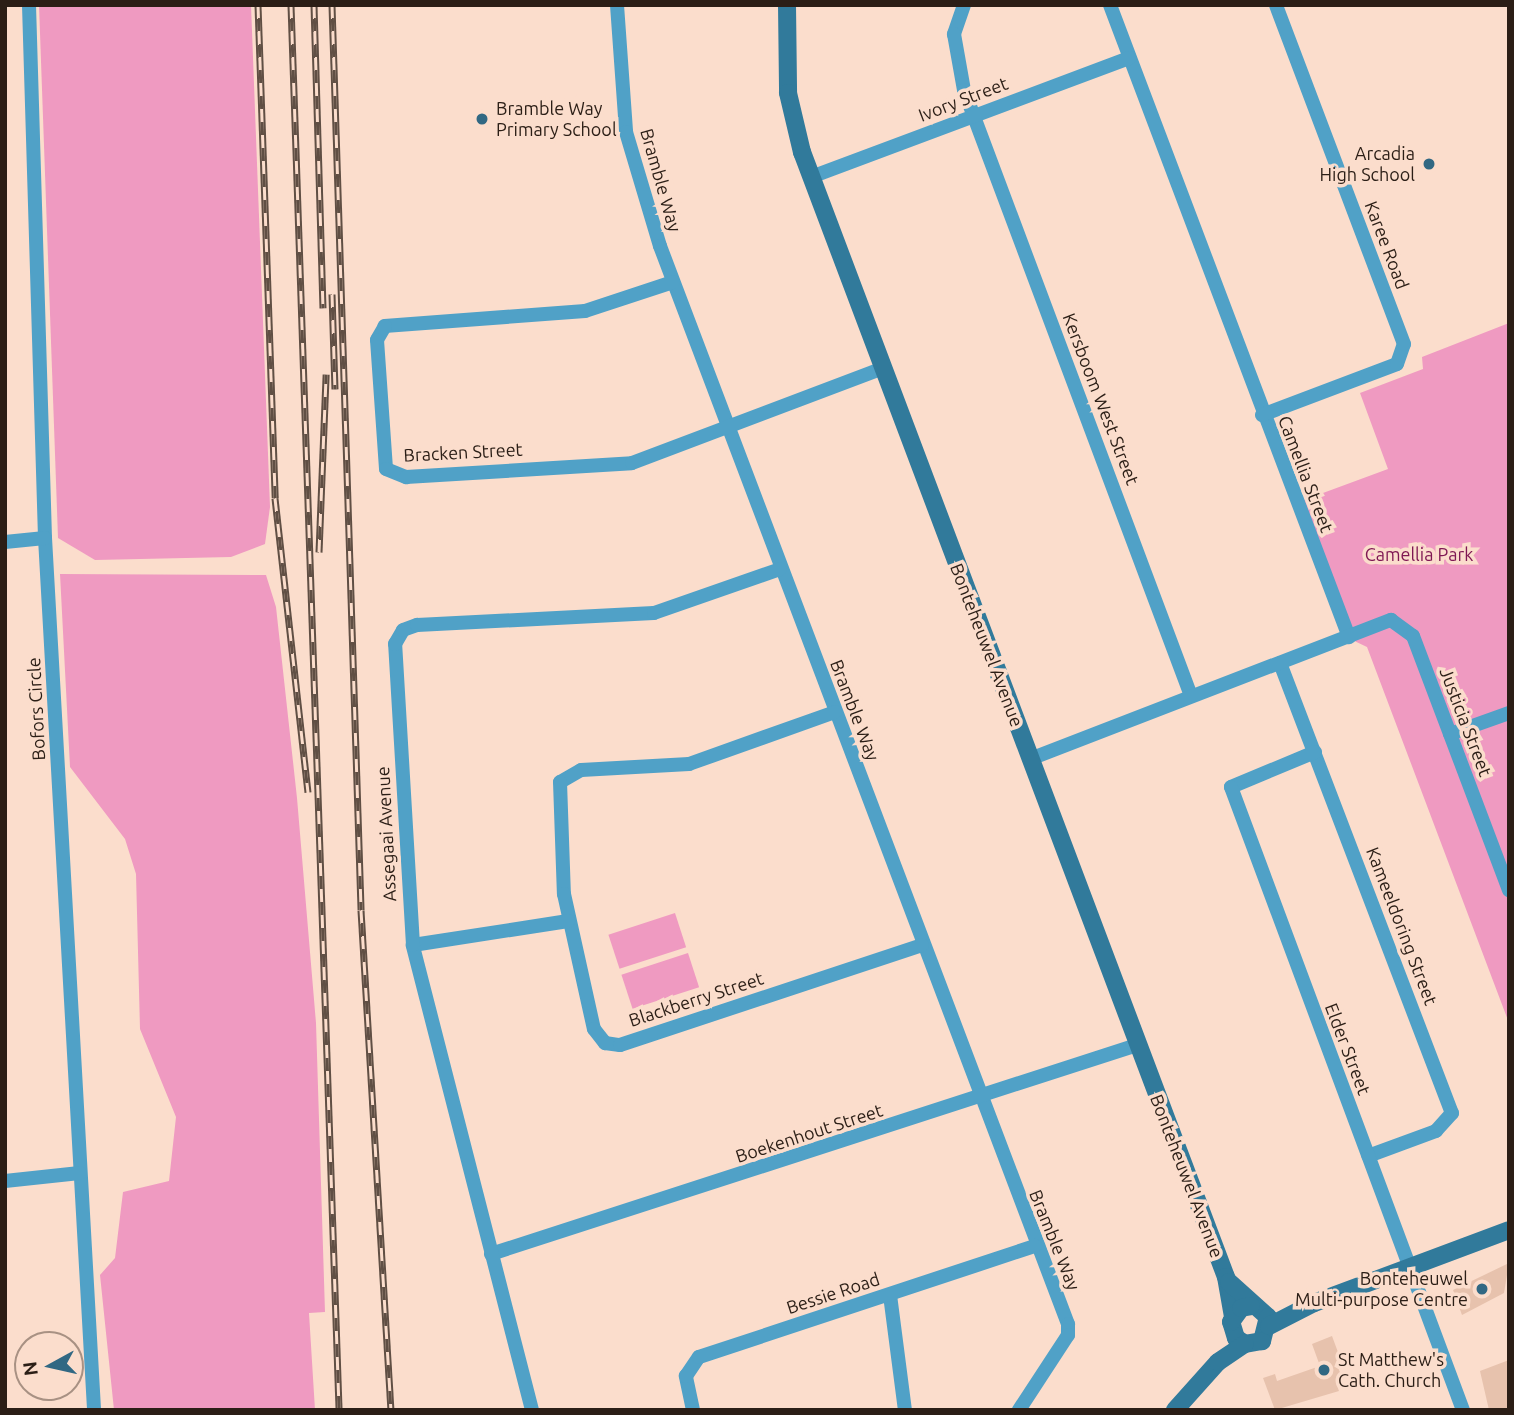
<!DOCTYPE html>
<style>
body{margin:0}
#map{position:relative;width:1514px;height:1415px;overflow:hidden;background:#fbddcc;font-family:Ubuntu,sans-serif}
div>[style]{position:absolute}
.green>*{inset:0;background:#ef9ac1;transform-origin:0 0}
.building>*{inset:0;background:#e7c2ad}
.street>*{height:14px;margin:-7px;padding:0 7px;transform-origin:7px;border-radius:7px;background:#50a1c7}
.secondary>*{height:18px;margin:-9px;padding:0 9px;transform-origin:9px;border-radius:9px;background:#317a9b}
.rail>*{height:7px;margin-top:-3.5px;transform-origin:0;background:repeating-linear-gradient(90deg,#fbddcc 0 13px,#604f44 0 26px);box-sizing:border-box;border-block:2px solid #604f44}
.dots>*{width:19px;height:19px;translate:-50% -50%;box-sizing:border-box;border:4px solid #fbddcc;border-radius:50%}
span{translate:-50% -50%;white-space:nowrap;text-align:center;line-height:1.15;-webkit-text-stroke:7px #fbddcc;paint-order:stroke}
.street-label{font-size:18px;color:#2b1e16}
.poi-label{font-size:18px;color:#2b1e16}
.left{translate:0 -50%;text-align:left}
.right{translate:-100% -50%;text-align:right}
.park-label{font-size:18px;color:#7f1753}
.frame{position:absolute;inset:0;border:7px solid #2b1e16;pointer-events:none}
.north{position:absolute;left:14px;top:1331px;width:70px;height:70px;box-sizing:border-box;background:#fbddcc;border:2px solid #a89183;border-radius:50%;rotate:262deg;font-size:19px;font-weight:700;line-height:28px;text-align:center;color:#2b1e16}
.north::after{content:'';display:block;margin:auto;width:24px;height:32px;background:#316883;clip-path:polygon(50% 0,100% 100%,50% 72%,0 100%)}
</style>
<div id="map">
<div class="green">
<div style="clip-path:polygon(39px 5px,251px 5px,270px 507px,265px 544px,231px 557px,95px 560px,58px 538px)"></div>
<div style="clip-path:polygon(1509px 323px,1508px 425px,1509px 1023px,1367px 647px,1346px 637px,1304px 500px,1388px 469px,1360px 393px,1423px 369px,1422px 357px)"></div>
<div style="clip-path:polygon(60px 574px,266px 575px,276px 607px,297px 798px,316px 1023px,325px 1312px,309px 1313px,315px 1410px,114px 1410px,100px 1275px,115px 1258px,123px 1192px,169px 1181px,176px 1117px,140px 1029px,136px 874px,125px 839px,70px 767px)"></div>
<div style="left:675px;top:913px;width:36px;height:70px;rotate:72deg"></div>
<div style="left:688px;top:953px;width:36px;height:70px;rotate:72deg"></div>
</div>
<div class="building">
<div style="clip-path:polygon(1509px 1263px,1504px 1293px,1462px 1315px,1453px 1290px)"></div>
<div style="clip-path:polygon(1332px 1336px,1342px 1363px,1337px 1365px,1343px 1380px,1336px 1383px,1339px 1391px,1275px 1410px,1263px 1378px,1275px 1374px,1277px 1381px,1320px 1366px,1312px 1344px)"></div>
<div style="clip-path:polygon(1509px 1360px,1509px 1410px,1489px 1410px,1480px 1371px)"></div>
</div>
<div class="street">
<div style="left:29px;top:5px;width:533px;rotate:88.28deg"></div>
<div style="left:45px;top:538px;width:873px;rotate:86.78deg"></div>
<div style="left:617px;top:5px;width:127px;rotate:85.9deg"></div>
<div style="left:626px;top:132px;width:119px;rotate:73.4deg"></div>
<div style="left:660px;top:246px;width:1153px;rotate:69.27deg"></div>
<div style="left:1068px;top:1324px;width:11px;rotate:90deg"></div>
<div style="left:1068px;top:1335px;width:90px;rotate:123.2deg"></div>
<div style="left:964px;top:5px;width:31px;rotate:109deg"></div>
<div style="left:954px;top:34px;width:57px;rotate:79.9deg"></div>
<div style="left:964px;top:90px;width:647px;rotate:69.46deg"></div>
<div style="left:1110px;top:5px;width:676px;rotate:69.29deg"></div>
<div style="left:811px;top:177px;width:340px;rotate:-20.5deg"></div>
<div style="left:673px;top:282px;width:93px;rotate:161.8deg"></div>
<div style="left:585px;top:311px;width:201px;rotate:175.7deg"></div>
<div style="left:385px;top:326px;width:16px;rotate:120deg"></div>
<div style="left:377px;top:340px;width:129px;rotate:86deg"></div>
<div style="left:386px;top:469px;width:22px;rotate:22deg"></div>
<div style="left:406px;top:477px;width:226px;rotate:-3.5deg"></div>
<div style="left:632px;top:463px;width:268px;rotate:-20.7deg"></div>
<div style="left:1262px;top:415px;width:144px;rotate:-20.7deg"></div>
<div style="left:1397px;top:364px;width:21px;rotate:-71deg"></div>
<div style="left:1404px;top:344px;width:362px;rotate:-110.7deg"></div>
<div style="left:5px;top:542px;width:40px;rotate:-5.7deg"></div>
<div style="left:1280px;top:663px;width:482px;rotate:69.1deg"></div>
<div style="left:1452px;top:1113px;width:24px;rotate:132deg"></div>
<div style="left:1436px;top:1131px;width:72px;rotate:159.8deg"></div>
<div style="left:835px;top:712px;width:155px;rotate:160.4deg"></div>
<div style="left:689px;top:764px;width:108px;rotate:176.8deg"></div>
<div style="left:581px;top:770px;width:24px;rotate:150deg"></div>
<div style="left:560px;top:782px;width:112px;rotate:88deg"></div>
<div style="left:564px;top:894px;width:138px;rotate:77.5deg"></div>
<div style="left:594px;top:1029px;width:18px;rotate:52deg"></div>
<div style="left:605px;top:1043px;width:15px;rotate:8deg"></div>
<div style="left:620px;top:1045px;width:318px;rotate:-18.3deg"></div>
<div style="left:1450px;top:734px;width:63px;rotate:-19.6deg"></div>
<div style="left:1315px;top:752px;width:91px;rotate:157.4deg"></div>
<div style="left:1231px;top:787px;width:665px;rotate:69.58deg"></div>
<div style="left:1030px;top:759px;width:387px;rotate:-21.1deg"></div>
<div style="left:1391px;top:620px;width:27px;rotate:36deg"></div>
<div style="left:1413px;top:636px;width:272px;rotate:69.3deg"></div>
<div style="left:413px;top:945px;width:157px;rotate:-8.8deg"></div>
<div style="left:5px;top:1181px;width:75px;rotate:-6.1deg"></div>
<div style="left:491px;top:1254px;width:679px;rotate:-17.93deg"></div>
<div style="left:890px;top:1295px;width:116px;rotate:82.6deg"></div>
<div style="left:532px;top:1410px;width:480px;rotate:-104.4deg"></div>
<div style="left:413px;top:945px;width:302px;rotate:-93.4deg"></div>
<div style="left:395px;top:644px;width:16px;rotate:-60deg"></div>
<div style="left:403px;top:630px;width:15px;rotate:-20deg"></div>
<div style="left:417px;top:625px;width:237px;rotate:-2.9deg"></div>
<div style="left:654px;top:613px;width:133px;rotate:-19.2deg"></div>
<div style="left:693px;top:1410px;width:35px;rotate:-102deg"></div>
<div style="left:686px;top:1376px;width:23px;rotate:-56deg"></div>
<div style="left:699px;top:1357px;width:354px;rotate:-18.3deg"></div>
</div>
<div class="secondary">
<div style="left:787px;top:5px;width:88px;rotate:89.3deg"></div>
<div style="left:788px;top:93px;width:61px;rotate:76.7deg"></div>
<div style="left:802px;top:152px;width:1202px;rotate:69.35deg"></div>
<div style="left:1226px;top:1277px;width:40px;rotate:80deg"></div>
<div style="left:1229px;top:1282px;width:52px;rotate:41.9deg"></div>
<div style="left:1268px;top:1317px;width:25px;rotate:104deg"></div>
<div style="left:1262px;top:1341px;width:17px;rotate:170deg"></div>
<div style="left:1245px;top:1344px;width:11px;rotate:-146deg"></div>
<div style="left:1236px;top:1338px;width:17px;rotate:-107deg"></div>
<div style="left:1231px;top:1322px;width:17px;rotate:-54deg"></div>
<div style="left:1241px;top:1308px;width:10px;rotate:-11deg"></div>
<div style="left:1269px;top:1326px;width:51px;rotate:-27.1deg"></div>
<div style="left:1314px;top:1303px;width:208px;rotate:-20.5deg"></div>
<div style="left:1175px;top:1410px;width:64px;rotate:-48.1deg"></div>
<div style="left:1218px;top:1362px;width:32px;rotate:-34deg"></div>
</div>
<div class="rail">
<div style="left:258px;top:5px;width:493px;rotate:88deg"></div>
<div style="left:275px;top:498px;width:296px;rotate:83.6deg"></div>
<div style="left:291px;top:5px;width:1406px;rotate:88.04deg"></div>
<div style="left:314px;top:5px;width:303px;rotate:88.3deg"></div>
<div style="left:332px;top:5px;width:905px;rotate:88.16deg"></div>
<div style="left:361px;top:910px;width:501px;rotate:86.57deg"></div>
<div style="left:332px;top:294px;width:95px;rotate:88.2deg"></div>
<div style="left:319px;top:552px;width:178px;rotate:-87.7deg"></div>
</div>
<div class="dots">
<div style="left:482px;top:119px;background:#316883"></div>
<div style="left:1429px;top:164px;background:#316883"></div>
<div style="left:1482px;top:1289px;background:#316883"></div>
<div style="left:1324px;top:1370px;background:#316883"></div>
</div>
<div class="street-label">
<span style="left:963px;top:99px;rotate:-21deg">Ivory Street</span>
<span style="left:661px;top:180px;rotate:74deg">Bramble Way</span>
<span style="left:1387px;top:245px;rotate:69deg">Karee Road</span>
<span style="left:1101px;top:399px;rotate:69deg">Kersboom West Street</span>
<span style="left:463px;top:452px;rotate:-3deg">Bracken Street</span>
<span style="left:1306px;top:474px;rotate:69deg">Camellia Street</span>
<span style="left:987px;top:645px;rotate:69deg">Bonteheuwel Avenue</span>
<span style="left:36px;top:709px;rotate:-93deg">Bofors Circle</span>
<span style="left:855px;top:710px;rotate:69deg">Bramble Way</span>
<span style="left:1466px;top:722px;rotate:69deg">Justicia Street</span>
<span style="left:386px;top:834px;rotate:-93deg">Assegaai Avenue</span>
<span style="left:1402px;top:926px;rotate:69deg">Kameeldoring Street</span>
<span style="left:696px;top:999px;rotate:-18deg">Blackberry Street</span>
<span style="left:1348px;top:1049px;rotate:69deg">Elder Street</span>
<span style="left:809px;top:1133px;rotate:-18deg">Boekenhout Street</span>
<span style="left:1187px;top:1176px;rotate:69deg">Bonteheuwel Avenue</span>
<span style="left:1055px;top:1240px;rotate:68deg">Bramble Way</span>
<span style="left:833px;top:1293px;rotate:-18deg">Bessie Road</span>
</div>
<div class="poi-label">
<span class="left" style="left:496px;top:119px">Bramble Way<br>Primary School</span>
<span class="right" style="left:1415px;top:164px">Arcadia<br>High School</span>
<span class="right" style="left:1468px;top:1289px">Bonteheuwel<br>Multi-purpose Centre</span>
<span class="left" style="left:1338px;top:1370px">St Matthew's<br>Cath. Church</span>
</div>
<div class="park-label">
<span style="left:1419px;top:554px">Camellia Park</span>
</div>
<div class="frame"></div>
<div class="north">N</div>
</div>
